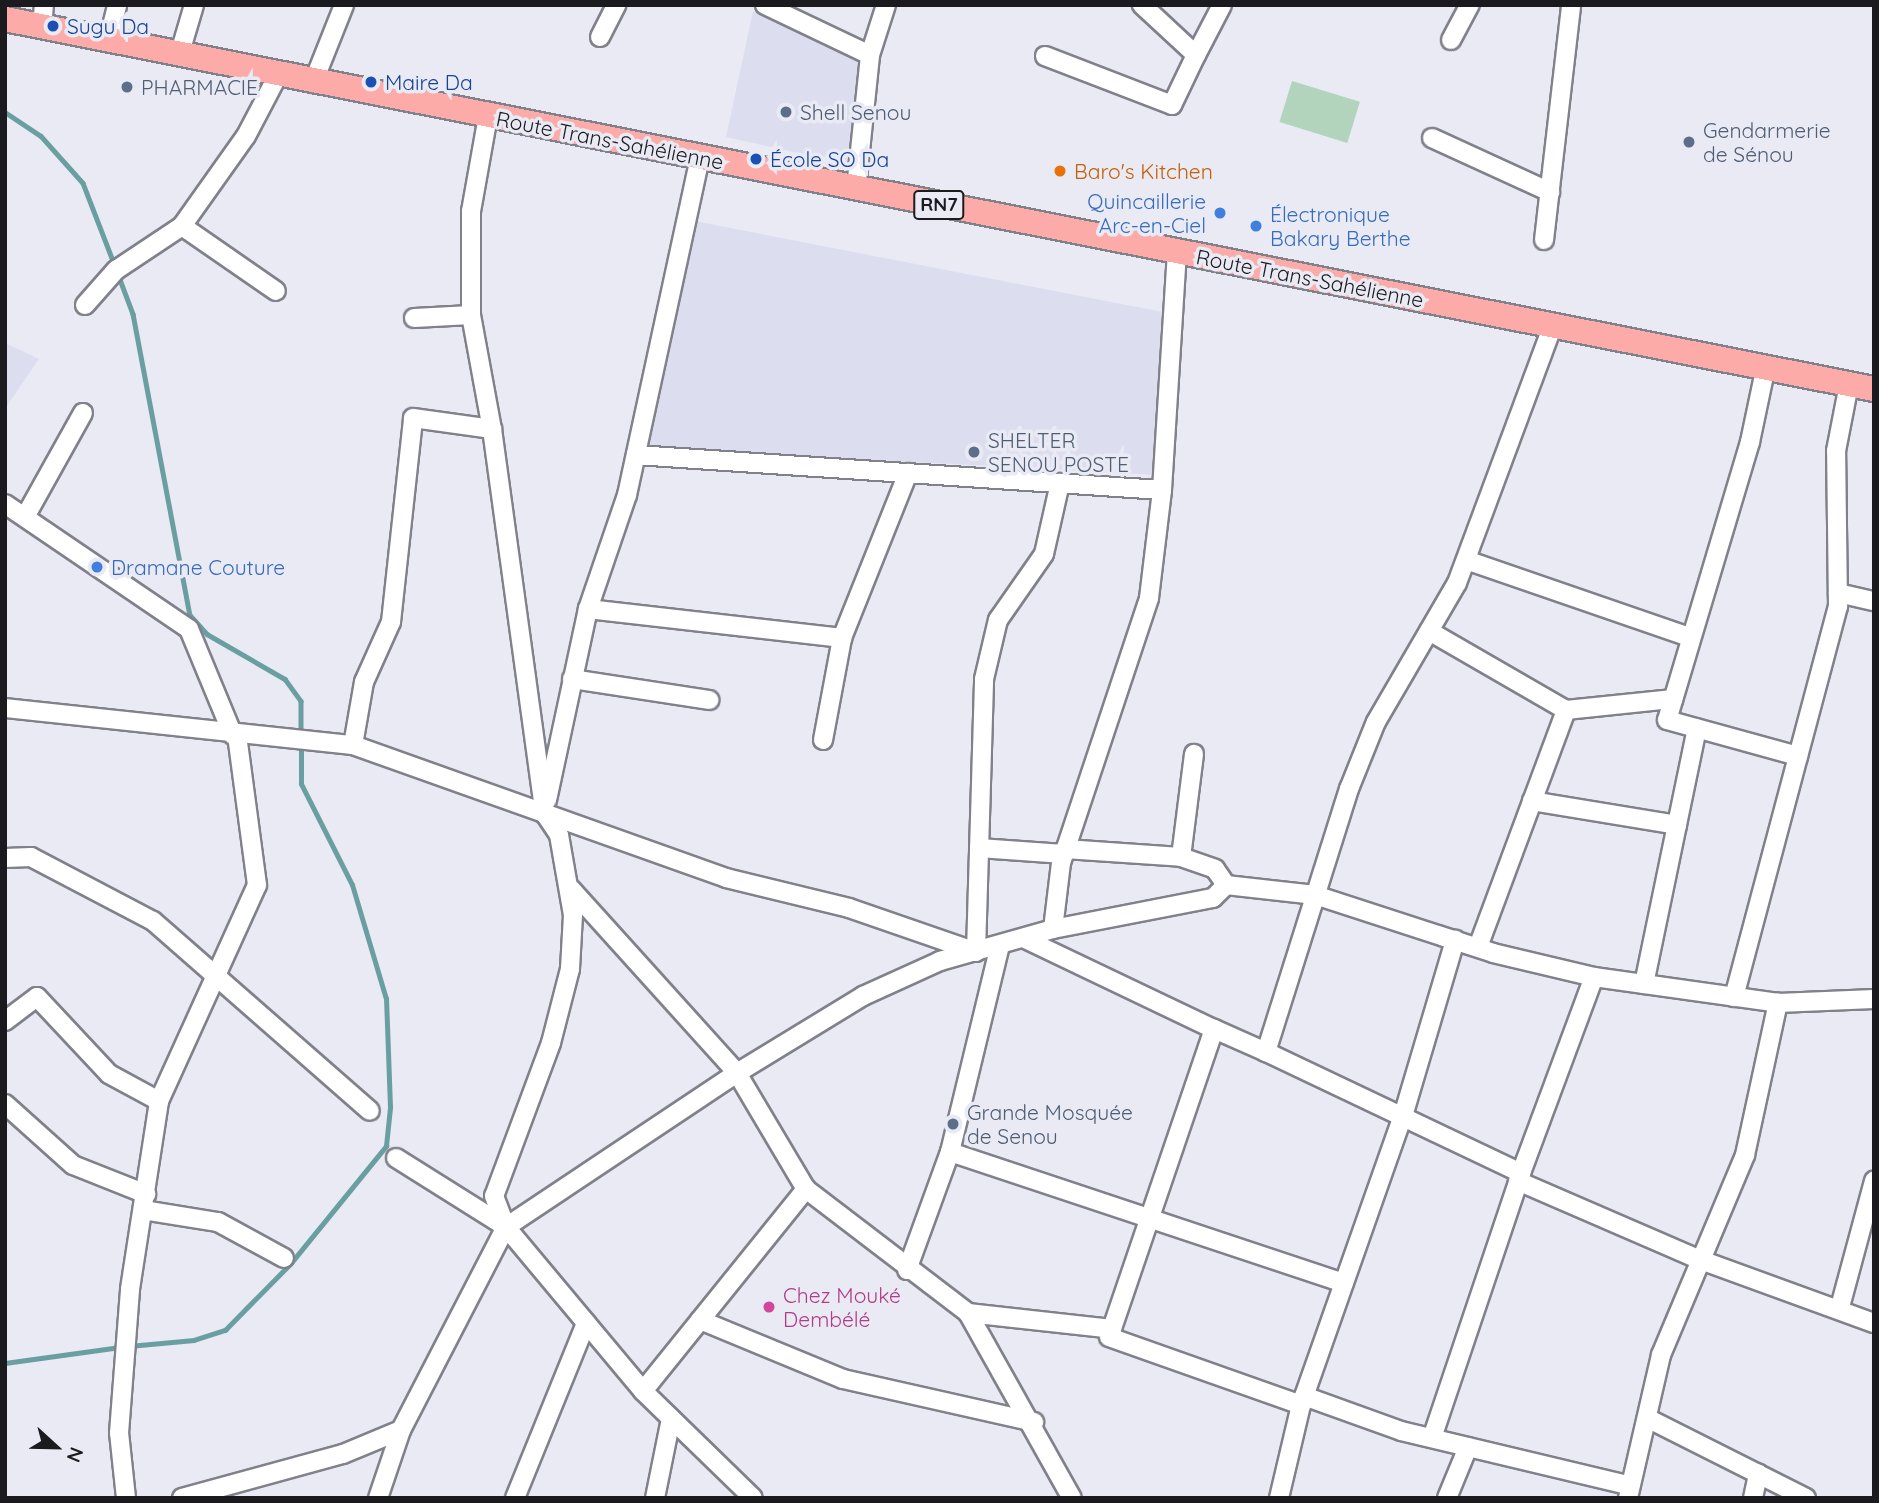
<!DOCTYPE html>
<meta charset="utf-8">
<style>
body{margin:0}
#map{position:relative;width:1879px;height:1503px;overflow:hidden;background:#e9eaf4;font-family:Quicksand,sans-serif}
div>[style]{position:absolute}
.built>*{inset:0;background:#dcdeef}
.green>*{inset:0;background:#b2d4bd;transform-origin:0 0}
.stream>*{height:4.5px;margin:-2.25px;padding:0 2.25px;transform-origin:2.25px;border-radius:2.25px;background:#6a9fa2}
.roads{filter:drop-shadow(2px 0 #80818a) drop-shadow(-2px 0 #80818a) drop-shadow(0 2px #80818a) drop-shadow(0 -2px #80818a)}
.minor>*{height:18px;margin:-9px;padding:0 9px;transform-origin:9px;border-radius:9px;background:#fff}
.highway>*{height:24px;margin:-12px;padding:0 12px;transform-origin:12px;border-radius:12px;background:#fcaba8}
.dots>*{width:19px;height:19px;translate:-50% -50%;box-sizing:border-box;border:4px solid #e9eaf4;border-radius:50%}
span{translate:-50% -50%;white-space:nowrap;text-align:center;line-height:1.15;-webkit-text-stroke:7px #e9eaf4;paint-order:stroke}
.shield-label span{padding:2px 5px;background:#e9eaf4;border:2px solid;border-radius:5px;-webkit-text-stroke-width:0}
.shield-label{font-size:19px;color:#1b1b1f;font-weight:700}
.transit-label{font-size:21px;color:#164399}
.left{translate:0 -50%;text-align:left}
.service-label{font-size:21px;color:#4e5e75}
.street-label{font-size:21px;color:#1b1b1f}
.food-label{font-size:21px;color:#c56008}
.shop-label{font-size:21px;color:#366cbe}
.right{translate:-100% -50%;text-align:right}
.hotel-label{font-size:21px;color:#b23c85}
.frame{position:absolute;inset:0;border:7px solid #1b1b1f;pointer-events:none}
.north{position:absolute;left:21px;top:1412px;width:70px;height:70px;-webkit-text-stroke:5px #e9eaf4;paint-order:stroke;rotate:112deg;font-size:19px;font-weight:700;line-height:28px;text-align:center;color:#1b1b1f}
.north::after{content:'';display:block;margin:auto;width:24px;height:32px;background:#1b1b1f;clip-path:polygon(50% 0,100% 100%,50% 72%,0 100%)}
</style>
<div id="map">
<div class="built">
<div style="clip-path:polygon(753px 11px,865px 65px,853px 165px,726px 137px)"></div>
<div style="clip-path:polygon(694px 221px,1168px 313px,1158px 475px,649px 448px)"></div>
<div style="clip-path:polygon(5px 343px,39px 359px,5px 409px)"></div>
</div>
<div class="green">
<div style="left:1292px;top:81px;width:71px;height:43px;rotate:17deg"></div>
</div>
<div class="stream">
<div style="left:5px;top:112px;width:43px;rotate:33.7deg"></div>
<div style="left:41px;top:136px;width:63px;rotate:48.2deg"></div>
<div style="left:83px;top:183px;width:89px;rotate:68.9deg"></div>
<div style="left:118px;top:274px;width:43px;rotate:69.4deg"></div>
<div style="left:133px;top:314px;width:306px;rotate:79.3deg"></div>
<div style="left:190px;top:615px;width:25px;rotate:48deg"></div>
<div style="left:207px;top:634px;width:90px;rotate:30deg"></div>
<div style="left:285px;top:679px;width:27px;rotate:54deg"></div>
<div style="left:301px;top:701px;width:35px;rotate:90deg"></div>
<div style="left:129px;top:1346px;width:65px;rotate:-5.3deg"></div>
<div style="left:194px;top:1340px;width:33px;rotate:-18deg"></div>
<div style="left:225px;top:1330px;width:94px;rotate:-45.4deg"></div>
<div style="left:291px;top:1263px;width:151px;rotate:-50.9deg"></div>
<div style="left:386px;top:1146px;width:39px;rotate:-84deg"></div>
<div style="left:390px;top:1107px;width:108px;rotate:-92.1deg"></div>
<div style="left:386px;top:999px;width:119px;rotate:-106.6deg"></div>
<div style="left:352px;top:885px;width:113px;rotate:-116.8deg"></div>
<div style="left:301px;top:784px;width:39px;rotate:-90deg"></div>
<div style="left:5px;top:1363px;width:116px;rotate:-7.9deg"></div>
</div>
<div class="roads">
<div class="minor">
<div style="left:765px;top:5px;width:116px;rotate:25.5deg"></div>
<div style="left:42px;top:27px;width:22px;rotate:-85deg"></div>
<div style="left:600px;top:37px;width:36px;rotate:-63deg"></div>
<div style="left:1451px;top:40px;width:40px;rotate:-62deg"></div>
<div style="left:108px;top:42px;width:38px;rotate:-76deg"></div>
<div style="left:1196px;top:55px;width:56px;rotate:-62.5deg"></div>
<div style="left:179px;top:56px;width:53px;rotate:-73.6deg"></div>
<div style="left:1045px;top:56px;width:136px;rotate:21.1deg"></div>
<div style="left:1172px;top:105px;width:55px;rotate:-64.4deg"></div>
<div style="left:1196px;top:55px;width:74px;rotate:-137.2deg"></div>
<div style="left:313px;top:83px;width:84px;rotate:-68.3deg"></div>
<div style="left:488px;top:116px;width:97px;rotate:100.1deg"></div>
<div style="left:471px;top:211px;width:104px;rotate:90deg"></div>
<div style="left:471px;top:315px;width:116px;rotate:79.6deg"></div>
<div style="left:492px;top:429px;width:389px;rotate:82.2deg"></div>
<div style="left:545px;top:814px;width:25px;rotate:56deg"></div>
<div style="left:559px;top:835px;width:81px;rotate:80.1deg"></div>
<div style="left:573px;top:915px;width:54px;rotate:93.2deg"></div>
<div style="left:570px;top:969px;width:76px;rotate:104.4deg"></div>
<div style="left:551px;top:1043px;width:163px;rotate:110.4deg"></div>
<div style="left:494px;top:1196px;width:33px;rotate:69deg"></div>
<div style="left:1432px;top:138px;width:130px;rotate:24.6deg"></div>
<div style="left:856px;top:189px;width:135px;rotate:-84deg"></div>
<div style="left:870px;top:55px;width:52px;rotate:-72.3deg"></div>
<div style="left:182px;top:226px;width:114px;rotate:34.7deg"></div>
<div style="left:1544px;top:240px;width:237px;rotate:-83.4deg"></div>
<div style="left:85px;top:305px;width:47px;rotate:-48.5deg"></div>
<div style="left:116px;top:270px;width:79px;rotate:-33.7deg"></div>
<div style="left:182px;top:226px;width:110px;rotate:-54.6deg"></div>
<div style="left:246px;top:136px;width:69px;rotate:-62.3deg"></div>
<div style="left:414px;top:318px;width:57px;rotate:-3deg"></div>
<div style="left:1766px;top:366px;width:78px;rotate:101.9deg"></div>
<div style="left:1750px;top:442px;width:290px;rotate:106.6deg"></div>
<div style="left:1667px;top:720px;width:136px;rotate:15.4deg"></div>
<div style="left:636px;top:455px;width:527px;rotate:3.81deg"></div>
<div style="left:5px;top:504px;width:222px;rotate:34.2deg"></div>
<div style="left:189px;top:629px;width:115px;rotate:67.5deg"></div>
<div style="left:25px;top:517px;width:119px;rotate:-60.9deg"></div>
<div style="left:1466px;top:560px;width:237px;rotate:19deg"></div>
<div style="left:1838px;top:593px;width:37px;rotate:13deg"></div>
<div style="left:588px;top:609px;width:256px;rotate:6.5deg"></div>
<div style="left:1429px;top:631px;width:158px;rotate:30deg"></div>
<div style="left:1566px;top:710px;width:108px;rotate:-5.9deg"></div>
<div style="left:572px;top:679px;width:139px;rotate:8.7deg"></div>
<div style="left:5px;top:708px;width:350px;rotate:6.1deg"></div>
<div style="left:353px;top:745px;width:396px;rotate:19.6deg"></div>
<div style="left:726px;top:878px;width:127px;rotate:13.7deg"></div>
<div style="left:849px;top:908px;width:134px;rotate:19.1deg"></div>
<div style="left:976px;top:952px;width:273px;rotate:-88.3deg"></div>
<div style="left:984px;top:679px;width:61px;rotate:-76.7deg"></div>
<div style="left:998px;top:620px;width:80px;rotate:-55.1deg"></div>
<div style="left:1044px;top:554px;width:73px;rotate:-77.3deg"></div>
<div style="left:823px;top:740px;width:104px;rotate:-79.4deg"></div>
<div style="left:842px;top:638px;width:178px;rotate:-68.2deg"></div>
<div style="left:353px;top:745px;width:64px;rotate:-80.1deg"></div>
<div style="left:364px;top:682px;width:66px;rotate:-65.8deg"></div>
<div style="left:391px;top:622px;width:205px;rotate:-83.8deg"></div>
<div style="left:413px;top:418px;width:80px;rotate:7.9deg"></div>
<div style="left:547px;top:800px;width:195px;rotate:-77.9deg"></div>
<div style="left:588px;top:609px;width:120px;rotate:-71.1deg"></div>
<div style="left:627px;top:495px;width:345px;rotate:-77.8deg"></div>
<div style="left:1532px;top:801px;width:147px;rotate:9.4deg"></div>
<div style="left:979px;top:848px;width:85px;rotate:4deg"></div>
<div style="left:1065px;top:849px;width:116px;rotate:3.9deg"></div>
<div style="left:1181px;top:857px;width:36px;rotate:19deg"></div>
<div style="left:1215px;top:869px;width:19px;rotate:55deg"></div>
<div style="left:1181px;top:857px;width:104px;rotate:-82.8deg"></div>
<div style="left:5px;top:858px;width:26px;rotate:-2deg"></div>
<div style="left:31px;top:857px;width:138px;rotate:27.7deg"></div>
<div style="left:153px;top:921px;width:288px;rotate:41.2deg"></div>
<div style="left:571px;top:889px;width:248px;rotate:47.9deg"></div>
<div style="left:737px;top:1073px;width:135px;rotate:59.3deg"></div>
<div style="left:806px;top:1189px;width:204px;rotate:37.4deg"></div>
<div style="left:968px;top:1313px;width:212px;rotate:60.7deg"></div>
<div style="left:1053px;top:929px;width:66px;rotate:-83.1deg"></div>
<div style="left:1061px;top:863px;width:279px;rotate:-71.6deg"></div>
<div style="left:1149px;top:598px;width:109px;rotate:-83.1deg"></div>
<div style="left:1162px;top:490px;width:238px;rotate:-86.4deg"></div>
<div style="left:1023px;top:938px;width:212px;rotate:25.5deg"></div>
<div style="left:1478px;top:947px;width:253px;rotate:-69.6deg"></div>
<div style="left:1644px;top:984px;width:261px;rotate:-78.3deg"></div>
<div style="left:1734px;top:997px;width:404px;rotate:-75.1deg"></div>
<div style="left:1838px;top:607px;width:156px;rotate:-90.7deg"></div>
<div style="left:1836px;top:451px;width:68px;rotate:-79deg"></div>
<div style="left:5px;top:1021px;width:40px;rotate:-37deg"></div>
<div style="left:37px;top:997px;width:105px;rotate:46.9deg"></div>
<div style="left:109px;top:1074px;width:57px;rotate:28.4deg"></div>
<div style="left:1266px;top:1052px;width:57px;rotate:-156.1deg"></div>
<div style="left:1214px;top:1029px;width:325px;rotate:108.8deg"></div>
<div style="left:1109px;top:1337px;width:204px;rotate:19.5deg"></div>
<div style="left:1301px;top:1405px;width:306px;rotate:-70.6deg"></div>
<div style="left:1403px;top:1116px;width:184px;rotate:-73.5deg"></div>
<div style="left:5px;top:1104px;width:91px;rotate:41.9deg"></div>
<div style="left:73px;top:1165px;width:79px;rotate:21.7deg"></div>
<div style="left:950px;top:1152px;width:415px;rotate:18.4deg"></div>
<div style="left:396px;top:1158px;width:130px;rotate:32.1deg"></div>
<div style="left:506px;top:1227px;width:214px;rotate:50.1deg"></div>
<div style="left:643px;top:1391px;width:260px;rotate:-51.1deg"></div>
<div style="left:1521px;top:1173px;width:282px;rotate:-154.6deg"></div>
<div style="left:1266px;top:1052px;width:276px;rotate:-72.5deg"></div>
<div style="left:1349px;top:789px;width:72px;rotate:-68.1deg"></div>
<div style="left:1376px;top:722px;width:161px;rotate:-59.8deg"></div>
<div style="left:1457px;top:583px;width:275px;rotate:-69.6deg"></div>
<div style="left:1518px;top:1181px;width:196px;rotate:23.4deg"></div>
<div style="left:1698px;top:1259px;width:187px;rotate:20deg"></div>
<div style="left:143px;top:1210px;width:76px;rotate:9.1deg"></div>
<div style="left:218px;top:1222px;width:75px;rotate:28.6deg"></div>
<div style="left:907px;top:1270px;width:126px;rotate:-70deg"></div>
<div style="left:950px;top:1152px;width:213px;rotate:-76.4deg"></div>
<div style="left:1840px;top:1307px;width:131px;rotate:-74.9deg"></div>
<div style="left:968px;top:1313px;width:145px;rotate:6.3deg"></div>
<div style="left:700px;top:1320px;width:155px;rotate:22.4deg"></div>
<div style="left:843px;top:1379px;width:196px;rotate:12.7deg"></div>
<div style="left:643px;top:1391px;width:153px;rotate:44.2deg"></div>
<div style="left:1304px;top:1396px;width:103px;rotate:19.8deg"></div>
<div style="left:1401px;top:1431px;width:236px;rotate:13.4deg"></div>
<div style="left:1647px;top:1418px;width:178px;rotate:26.7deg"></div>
<div style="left:1432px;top:1438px;width:280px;rotate:-71.4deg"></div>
<div style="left:1521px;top:1173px;width:209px;rotate:-69.6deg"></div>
<div style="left:126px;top:1498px;width:65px;rotate:-96.1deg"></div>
<div style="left:119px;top:1433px;width:144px;rotate:-85.6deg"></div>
<div style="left:130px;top:1289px;width:190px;rotate:-81.2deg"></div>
<div style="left:159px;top:1101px;width:237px;rotate:-65.6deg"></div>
<div style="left:257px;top:885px;width:150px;rotate:-97.6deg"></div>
<div style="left:182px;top:1498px;width:167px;rotate:-15.3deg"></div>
<div style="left:343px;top:1454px;width:63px;rotate:-22.5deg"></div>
<div style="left:401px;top:1430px;width:229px;rotate:-62.7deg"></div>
<div style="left:506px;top:1227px;width:278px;rotate:-33.7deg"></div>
<div style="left:737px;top:1073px;width:148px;rotate:-31.4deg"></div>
<div style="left:863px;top:996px;width:85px;rotate:-24.4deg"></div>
<div style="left:940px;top:961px;width:117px;rotate:-15.8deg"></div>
<div style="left:1053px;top:929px;width:163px;rotate:-11deg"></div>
<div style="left:1213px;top:898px;width:18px;rotate:-45deg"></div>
<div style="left:1226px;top:885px;width:90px;rotate:6.4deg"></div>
<div style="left:1315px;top:895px;width:187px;rotate:18deg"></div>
<div style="left:1493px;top:953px;width:104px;rotate:13.4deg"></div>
<div style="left:1594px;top:977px;width:186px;rotate:8deg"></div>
<div style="left:1778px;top:1003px;width:96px;rotate:-2.4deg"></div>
<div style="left:378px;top:1498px;width:72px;rotate:-71.3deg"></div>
<div style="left:515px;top:1498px;width:189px;rotate:-67.9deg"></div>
<div style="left:655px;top:1498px;width:81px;rotate:-78.6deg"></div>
<div style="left:1279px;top:1498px;width:96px;rotate:-76.7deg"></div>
<div style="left:1447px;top:1498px;width:55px;rotate:-67.6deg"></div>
<div style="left:1628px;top:1498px;width:147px;rotate:-77deg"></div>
<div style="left:1661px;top:1355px;width:217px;rotate:-67.2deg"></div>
<div style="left:1745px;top:1155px;width:156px;rotate:-77.8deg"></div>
<div style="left:1753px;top:1498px;width:25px;rotate:-78deg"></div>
</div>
<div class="highway">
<div style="left:5px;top:19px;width:1905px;rotate:11.2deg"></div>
</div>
</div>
<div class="dots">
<div style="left:53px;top:26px;background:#1a4fb4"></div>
<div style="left:371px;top:82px;background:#1a4fb4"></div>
<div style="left:127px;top:87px;background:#5c6f8a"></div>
<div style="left:786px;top:112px;background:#5c6f8a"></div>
<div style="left:1689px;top:142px;background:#5c6f8a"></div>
<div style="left:756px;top:159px;background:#1a4fb4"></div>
<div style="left:1060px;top:171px;background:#e8710a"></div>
<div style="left:1220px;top:213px;background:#3f7fe0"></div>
<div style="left:1256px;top:226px;background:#3f7fe0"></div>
<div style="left:974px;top:452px;background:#5c6f8a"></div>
<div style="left:97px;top:567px;background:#3f7fe0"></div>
<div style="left:953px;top:1124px;background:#5c6f8a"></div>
<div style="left:769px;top:1307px;background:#d1479c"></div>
</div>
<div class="shield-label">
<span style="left:939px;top:205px">RN7</span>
</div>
<div class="transit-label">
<span class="left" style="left:67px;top:26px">Sugu Da</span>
<span class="left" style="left:385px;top:82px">Maire Da</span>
<span class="left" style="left:770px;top:159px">École SO Da</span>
</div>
<div class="service-label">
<span class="left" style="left:141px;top:87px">PHARMACIE</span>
<span class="left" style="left:800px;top:112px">Shell Senou</span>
<span class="left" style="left:1703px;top:142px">Gendarmerie<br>de Sénou</span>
<span class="left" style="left:988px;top:452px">SHELTER<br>SENOU POSTE</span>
<span class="left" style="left:967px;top:1124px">Grande Mosquée<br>de Senou</span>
</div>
<div class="street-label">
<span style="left:610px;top:140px;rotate:11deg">Route Trans-Sahélienne</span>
<span style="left:1310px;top:278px;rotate:11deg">Route Trans-Sahélienne</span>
</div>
<div class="food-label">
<span class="left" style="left:1074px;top:171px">Baro's Kitchen</span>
</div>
<div class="shop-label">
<span class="right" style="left:1206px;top:213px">Quincaillerie<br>Arc-en-Ciel</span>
<span class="left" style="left:1270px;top:226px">Électronique<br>Bakary Berthe</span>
<span class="left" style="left:111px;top:567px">Dramane Couture</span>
</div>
<div class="hotel-label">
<span class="left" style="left:783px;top:1307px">Chez Mouké<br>Dembélé</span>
</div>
<div class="frame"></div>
<div class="north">N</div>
</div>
